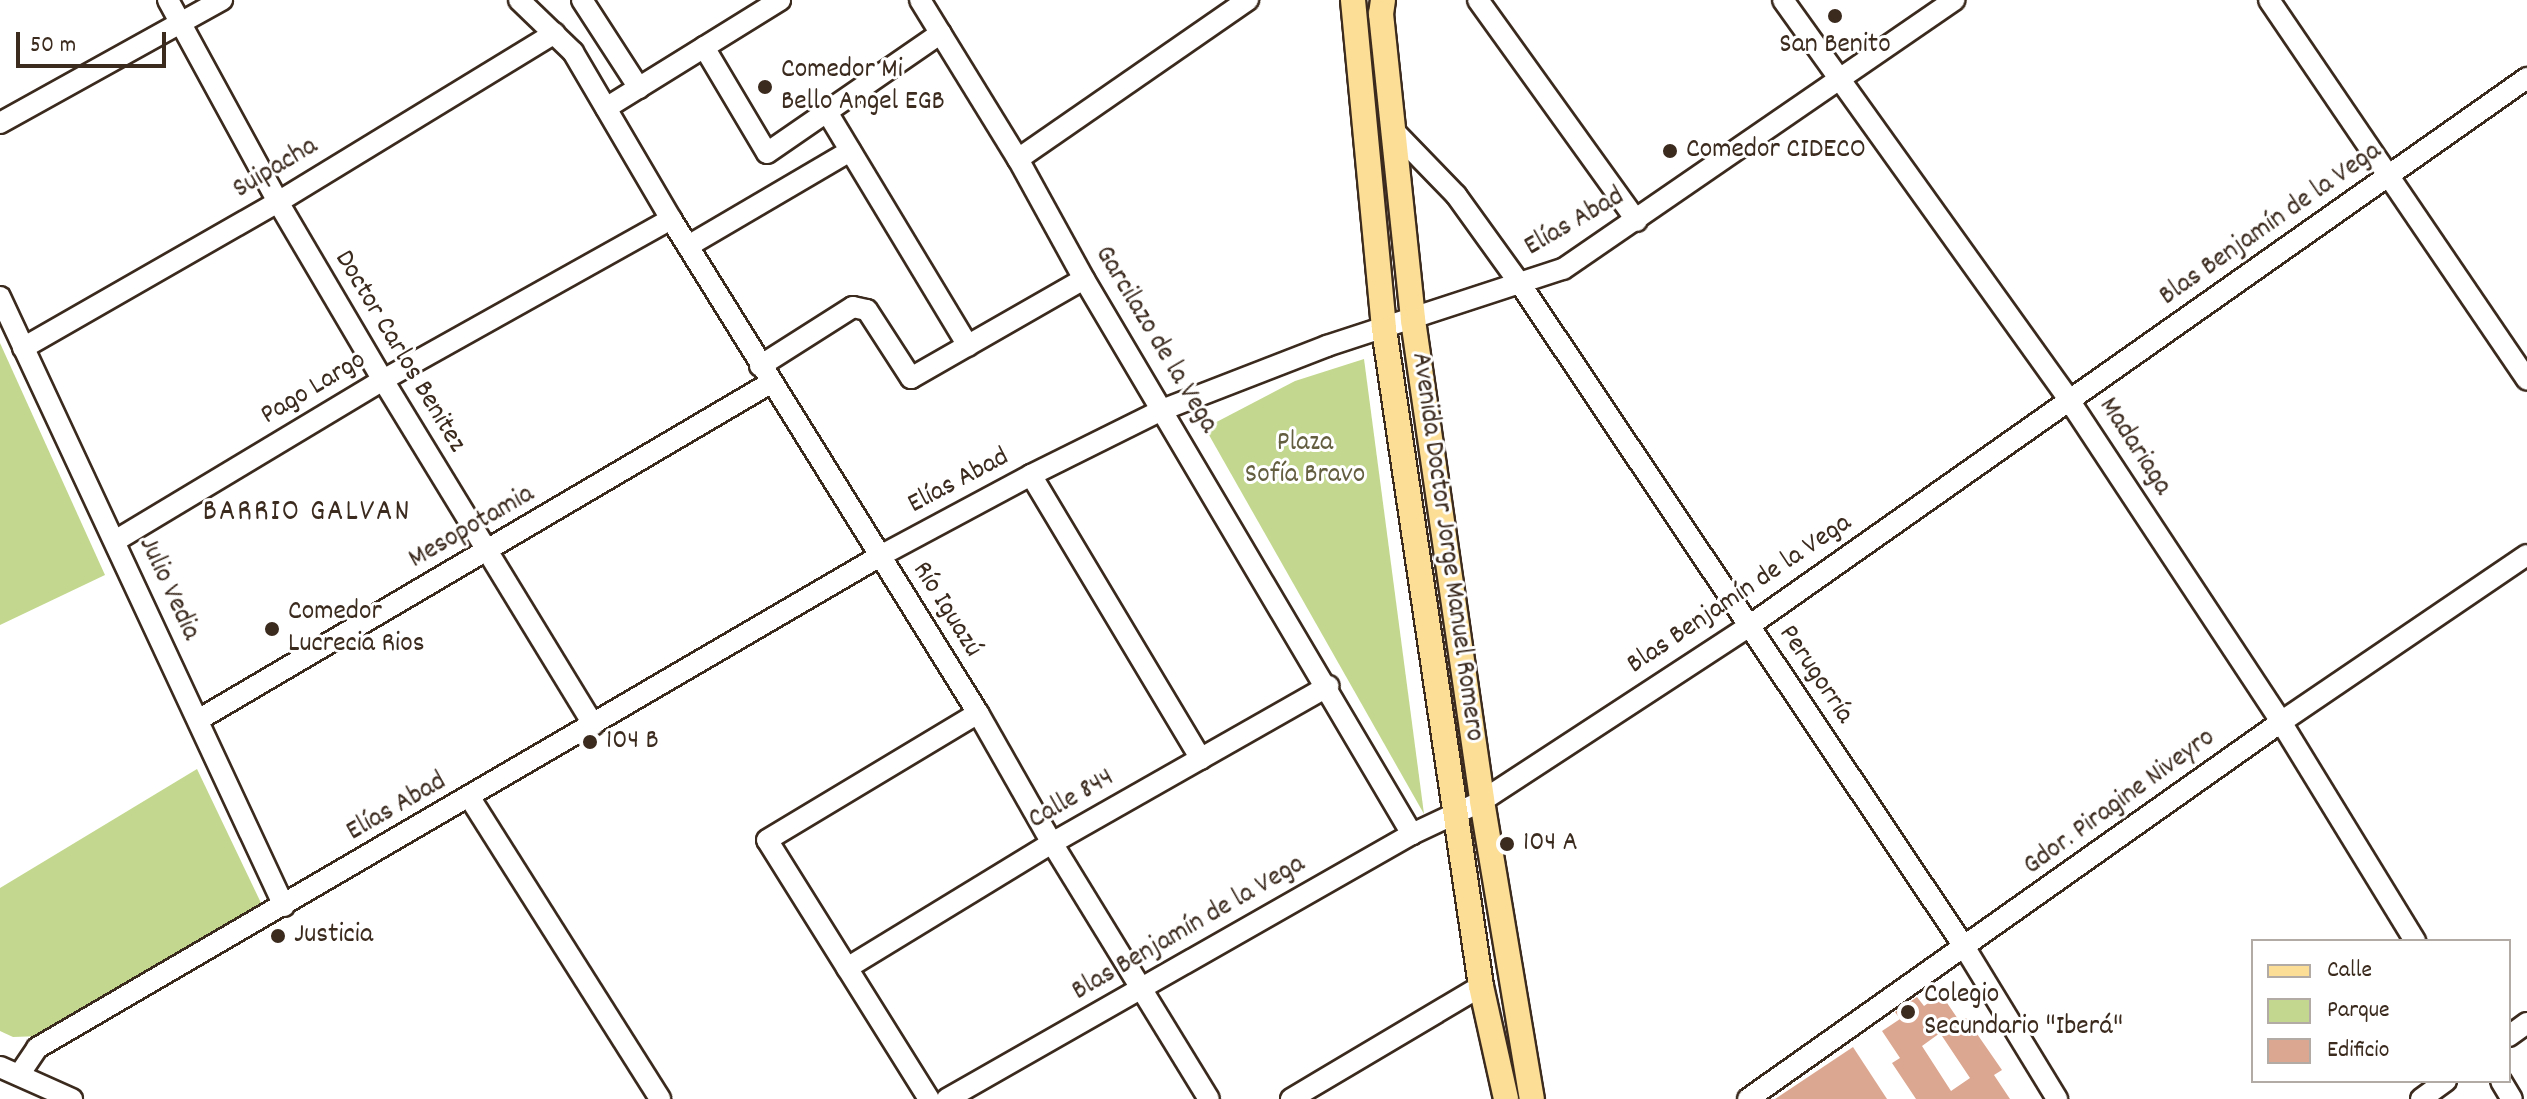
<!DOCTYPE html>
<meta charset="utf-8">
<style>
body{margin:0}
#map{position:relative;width:2527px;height:1099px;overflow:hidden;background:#fff;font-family:Dekko,sans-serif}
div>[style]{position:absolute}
.green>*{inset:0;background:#c3d88e}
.building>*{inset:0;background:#dca791}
.roads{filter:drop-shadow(2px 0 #3b2a1e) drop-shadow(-2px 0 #3b2a1e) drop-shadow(0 2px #3b2a1e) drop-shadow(0 -2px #3b2a1e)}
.minor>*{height:20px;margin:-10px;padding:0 10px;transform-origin:10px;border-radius:10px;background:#fff}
.major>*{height:24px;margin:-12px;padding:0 12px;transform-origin:12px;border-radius:12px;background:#fcde96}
.dots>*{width:22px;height:22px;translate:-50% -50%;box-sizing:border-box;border:4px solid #fff;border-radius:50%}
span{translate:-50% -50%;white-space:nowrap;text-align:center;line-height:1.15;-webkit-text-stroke:6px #fff;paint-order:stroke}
.poi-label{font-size:28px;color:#3b2a1e}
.left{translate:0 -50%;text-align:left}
.street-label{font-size:28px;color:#3b2a1e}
.park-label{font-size:28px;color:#645e40}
.neighbourhood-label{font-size:30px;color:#3b2a1e;letter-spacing:2px}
.legend{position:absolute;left:2251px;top:939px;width:260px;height:144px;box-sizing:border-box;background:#fff;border:2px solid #b1aaa5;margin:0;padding:10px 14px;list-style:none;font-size:24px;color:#3b2a1e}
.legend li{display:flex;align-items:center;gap:16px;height:40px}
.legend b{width:40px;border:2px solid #b1aaa5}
.scale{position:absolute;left:16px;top:32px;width:150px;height:36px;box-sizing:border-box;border:4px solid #3b2a1e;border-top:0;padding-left:10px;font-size:24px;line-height:28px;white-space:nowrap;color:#3b2a1e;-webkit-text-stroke:6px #fff;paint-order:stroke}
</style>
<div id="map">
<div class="green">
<div style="clip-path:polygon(0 343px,105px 575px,0 625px)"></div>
<div style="clip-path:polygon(1364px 359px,1424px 814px,1205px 428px,1295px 381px)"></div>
<div style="clip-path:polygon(197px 769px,261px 903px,41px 1036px,13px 1037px,0 1031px,0 888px)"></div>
</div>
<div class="building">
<div style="clip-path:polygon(evenodd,1941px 994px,1960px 1022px,1966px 1018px,2002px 1070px,1994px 1075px,2010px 1099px,1916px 1099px,1892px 1063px,1900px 1058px,1882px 1031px,1900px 1019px,1895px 1012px,1917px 997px,1924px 1006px,1941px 994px,1940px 1033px,1970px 1078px,1951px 1091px,1922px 1046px,1940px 1033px)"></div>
<div style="clip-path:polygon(1853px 1047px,1887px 1099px,1775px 1099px)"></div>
</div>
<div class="roads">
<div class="minor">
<div style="left:168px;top:0;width:230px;rotate:61.4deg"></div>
<div style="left:278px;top:202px;width:207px;rotate:59.5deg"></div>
<div style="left:383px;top:380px;width:404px;rotate:58.6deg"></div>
<div style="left:519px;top:0;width:75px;rotate:43.9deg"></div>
<div style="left:573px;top:52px;width:194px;rotate:59.6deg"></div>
<div style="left:671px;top:219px;width:582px;rotate:58.14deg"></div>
<div style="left:978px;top:713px;width:150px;rotate:60.4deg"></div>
<div style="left:1052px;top:843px;width:300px;rotate:58.5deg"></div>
<div style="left:582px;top:0;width:105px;rotate:57.1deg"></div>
<div style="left:920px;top:0;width:187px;rotate:58.4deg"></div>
<div style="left:1018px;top:159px;width:137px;rotate:61.2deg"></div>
<div style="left:1084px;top:279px;width:645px;rotate:59.42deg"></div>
<div style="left:1478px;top:0;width:272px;rotate:54.3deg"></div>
<div style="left:1783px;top:0;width:492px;rotate:54.4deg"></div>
<div style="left:2069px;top:400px;width:386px;rotate:56.6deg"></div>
<div style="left:2281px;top:722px;width:257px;rotate:58.5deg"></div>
<div style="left:2269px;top:0;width:459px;rotate:55.8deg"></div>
<div style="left:704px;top:47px;width:123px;rotate:59.3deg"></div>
<div style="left:767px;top:153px;width:211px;rotate:-34.6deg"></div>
<div style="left:606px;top:108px;width:205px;rotate:-31.8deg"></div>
<div style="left:827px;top:112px;width:273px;rotate:58.9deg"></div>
<div style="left:0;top:123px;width:254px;rotate:-29deg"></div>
<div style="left:1393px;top:130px;width:91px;rotate:45.9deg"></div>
<div style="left:1456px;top:195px;width:111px;rotate:54.2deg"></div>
<div style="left:1521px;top:285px;width:798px;rotate:56.19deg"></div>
<div style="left:1965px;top:948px;width:177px;rotate:58.6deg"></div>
<div style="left:1018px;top:159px;width:280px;rotate:-34.7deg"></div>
<div style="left:688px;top:246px;width:188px;rotate:-30.4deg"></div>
<div style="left:0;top:297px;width:672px;rotate:65deg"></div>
<div style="left:23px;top:348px;width:294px;rotate:-29.8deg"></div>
<div style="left:278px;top:202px;width:324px;rotate:-31.4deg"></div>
<div style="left:760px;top:366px;width:110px;rotate:-32.4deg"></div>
<div style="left:853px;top:307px;width:14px;rotate:12deg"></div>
<div style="left:867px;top:310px;width:81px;rotate:57.1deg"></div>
<div style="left:911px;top:378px;width:199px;rotate:-29.8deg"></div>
<div style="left:1031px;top:475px;width:331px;rotate:59.1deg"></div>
<div style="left:115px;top:541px;width:313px;rotate:-31deg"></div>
<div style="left:383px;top:380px;width:330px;rotate:-29.2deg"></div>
<div style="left:198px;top:720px;width:666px;rotate:-30.49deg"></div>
<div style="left:470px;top:798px;width:356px;rotate:57.7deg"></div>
<div style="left:847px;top:968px;width:240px;rotate:-31.4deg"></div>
<div style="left:1052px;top:843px;width:318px;rotate:-29.6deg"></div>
<div style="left:2509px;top:1036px;width:22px;rotate:-36deg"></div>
<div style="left:0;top:1067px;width:79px;rotate:24deg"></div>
<div style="left:19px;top:1075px;width:32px;rotate:-56deg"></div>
<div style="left:37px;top:1048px;width:976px;rotate:-30.27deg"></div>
<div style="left:880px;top:556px;width:171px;rotate:-28.2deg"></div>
<div style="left:1031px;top:475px;width:146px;rotate:-26.4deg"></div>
<div style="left:1162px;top:410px;width:177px;rotate:-21.2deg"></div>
<div style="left:1327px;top:346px;width:248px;rotate:-18.1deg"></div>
<div style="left:1563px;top:269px;width:475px;rotate:-34.5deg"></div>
<div style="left:2501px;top:1081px;width:21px;rotate:59deg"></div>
<div style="left:929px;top:1099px;width:305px;rotate:-122deg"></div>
<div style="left:767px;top:840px;width:246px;rotate:-31deg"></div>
<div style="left:947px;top:1099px;width:535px;rotate:-29.68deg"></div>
<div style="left:1412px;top:834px;width:77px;rotate:-25.2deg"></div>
<div style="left:1482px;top:801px;width:319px;rotate:-33.2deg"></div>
<div style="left:1749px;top:626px;width:952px;rotate:-35.16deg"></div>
<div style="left:1291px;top:1099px;width:221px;rotate:-30.7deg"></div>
<div style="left:1748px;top:1099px;width:653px;rotate:-35.27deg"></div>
<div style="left:2281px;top:722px;width:297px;rotate:-34.2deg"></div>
<div style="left:2421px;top:1099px;width:31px;rotate:-36deg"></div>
</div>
<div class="major">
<div style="left:1353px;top:0;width:330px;rotate:84.6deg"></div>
<div style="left:1384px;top:329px;width:664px;rotate:81.6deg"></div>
<div style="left:1481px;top:986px;width:116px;rotate:77.5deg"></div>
<div style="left:1383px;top:0;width:14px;rotate:98deg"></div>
<div style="left:1381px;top:14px;width:308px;rotate:84deg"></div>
<div style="left:1413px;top:320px;width:486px;rotate:81.8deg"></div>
<div style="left:1482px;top:801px;width:302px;rotate:80.5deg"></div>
</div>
</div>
<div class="dots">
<div style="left:1835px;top:16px;background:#3b2a1e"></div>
<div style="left:765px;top:87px;background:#3b2a1e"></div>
<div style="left:1670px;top:151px;background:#3b2a1e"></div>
<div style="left:272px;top:629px;background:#3b2a1e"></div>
<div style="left:590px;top:742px;background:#3b2a1e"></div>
<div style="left:1507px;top:844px;background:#3b2a1e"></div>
<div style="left:278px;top:936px;background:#3b2a1e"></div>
<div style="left:1908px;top:1012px;background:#3b2a1e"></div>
</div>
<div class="poi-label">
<span style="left:1835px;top:46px">San Benito</span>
<span class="left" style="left:781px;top:87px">Comedor Mi<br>Bello Angel EGB</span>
<span class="left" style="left:1686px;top:151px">Comedor CIDECO</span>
<span class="left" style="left:288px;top:629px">Comedor<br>Lucrecia Rios</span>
<span class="left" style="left:606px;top:742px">104 B</span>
<span class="left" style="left:1523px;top:844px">104 A</span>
<span class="left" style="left:294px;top:936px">Justicia</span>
<span class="left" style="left:1924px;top:1012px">Colegio<br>Secundario "Iberá"</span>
</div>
<div class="street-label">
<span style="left:276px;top:169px;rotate:-31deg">Suipacha</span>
<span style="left:1575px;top:223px;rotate:-30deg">Elías Abad</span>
<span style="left:2271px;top:225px;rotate:-35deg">Blas Benjamín de la Vega</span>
<span style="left:1155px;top:340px;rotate:59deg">Garcilazo de la Vega</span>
<span style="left:399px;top:352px;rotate:59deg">Doctor Carlos Benitez</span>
<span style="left:314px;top:389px;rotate:-31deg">Pago Largo</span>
<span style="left:2134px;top:447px;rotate:57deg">Madariaga</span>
<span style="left:959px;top:482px;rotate:-28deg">Elías Abad</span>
<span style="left:472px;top:528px;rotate:-30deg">Mesopotamia</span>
<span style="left:1446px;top:547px;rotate:82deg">Avenida Doctor Jorge Manuel Romero</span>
<span style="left:168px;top:589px;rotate:65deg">Julio Vedia</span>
<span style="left:1740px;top:595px;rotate:-34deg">Blas Benjamín de la Vega</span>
<span style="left:946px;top:610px;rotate:58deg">Río Iguazú</span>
<span style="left:1815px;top:675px;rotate:56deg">Perugorría</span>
<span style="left:1072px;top:800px;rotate:-30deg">Calle 844</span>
<span style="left:2120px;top:803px;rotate:-36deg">Gdor. Piragine Niveyro</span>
<span style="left:397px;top:808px;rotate:-30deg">Elías Abad</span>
<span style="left:1189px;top:929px;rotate:-30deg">Blas Benjamín de la Vega</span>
</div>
<div class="park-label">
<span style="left:1305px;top:460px">Plaza<br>Sofía Bravo</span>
</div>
<div class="neighbourhood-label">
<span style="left:307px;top:514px">BARRIO GALVAN</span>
</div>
<ul class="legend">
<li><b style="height:10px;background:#fcde96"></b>Calle</li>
<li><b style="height:22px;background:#c3d88e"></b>Parque</li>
<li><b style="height:22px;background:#dca791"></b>Edificio</li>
</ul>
<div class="scale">50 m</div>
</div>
